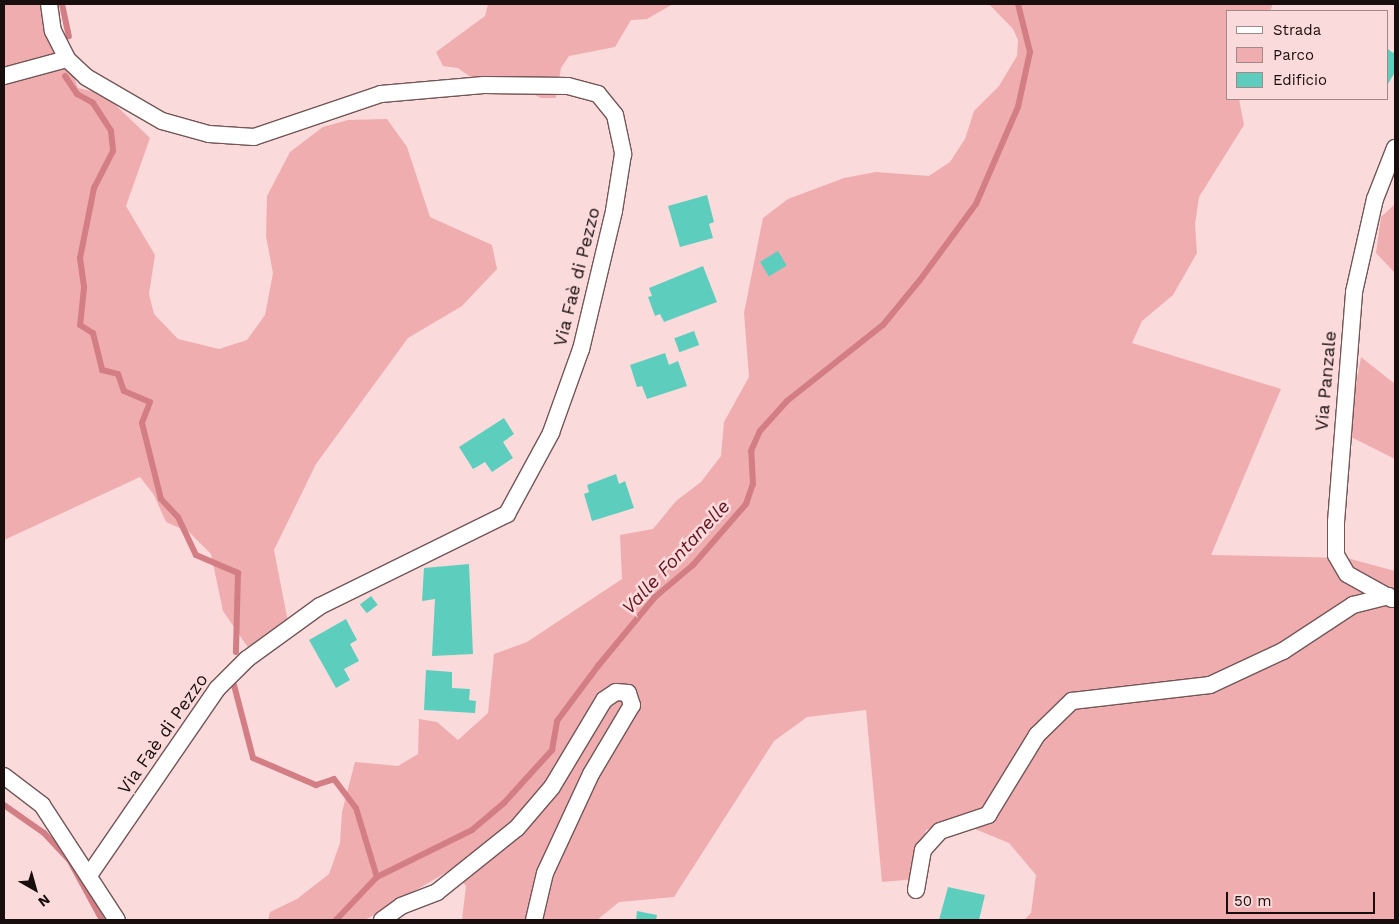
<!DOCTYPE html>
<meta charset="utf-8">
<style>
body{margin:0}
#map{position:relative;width:1399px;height:924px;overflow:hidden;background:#fbdadb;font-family:"Work Sans",sans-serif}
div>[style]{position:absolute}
.green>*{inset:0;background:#f0adaf}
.stream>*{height:6px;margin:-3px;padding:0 3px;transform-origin:3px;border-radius:3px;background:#d37e84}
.building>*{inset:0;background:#5dcebe;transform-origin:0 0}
.roads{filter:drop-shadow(1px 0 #735657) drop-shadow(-1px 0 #735657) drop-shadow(0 1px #735657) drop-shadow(0 -1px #735657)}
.street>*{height:16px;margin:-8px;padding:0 8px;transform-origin:8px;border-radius:8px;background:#fff}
span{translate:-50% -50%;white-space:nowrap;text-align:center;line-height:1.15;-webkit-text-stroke:5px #fbdadb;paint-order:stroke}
.street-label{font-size:18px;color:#190e0e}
.water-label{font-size:19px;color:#601320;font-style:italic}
.frame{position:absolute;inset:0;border:5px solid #190e0e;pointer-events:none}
.legend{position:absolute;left:1226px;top:10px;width:162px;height:90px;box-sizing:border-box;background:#fbdadb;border:1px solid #a18889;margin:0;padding:6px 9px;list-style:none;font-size:15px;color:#190e0e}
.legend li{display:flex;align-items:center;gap:10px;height:25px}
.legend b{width:25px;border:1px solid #a18889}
.north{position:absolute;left:10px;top:864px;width:50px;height:50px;-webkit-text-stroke:4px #fbdadb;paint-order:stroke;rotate:142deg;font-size:14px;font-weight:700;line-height:20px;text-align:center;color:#190e0e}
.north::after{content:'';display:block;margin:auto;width:18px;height:22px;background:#190e0e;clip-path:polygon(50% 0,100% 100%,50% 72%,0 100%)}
.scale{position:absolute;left:1226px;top:892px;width:149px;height:22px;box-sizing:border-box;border:2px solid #190e0e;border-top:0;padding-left:6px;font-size:15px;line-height:18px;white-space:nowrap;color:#190e0e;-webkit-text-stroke:4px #fbdadb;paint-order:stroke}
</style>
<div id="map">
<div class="green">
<div style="clip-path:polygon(4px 4px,59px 4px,62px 43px,78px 88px,104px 94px,150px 138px,126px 206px,155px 255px,149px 294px,154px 314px,178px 339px,219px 349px,247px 340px,265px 315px,273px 273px,266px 236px,267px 196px,290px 152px,323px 127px,348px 120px,387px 119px,407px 147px,430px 217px,492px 245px,497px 269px,462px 306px,408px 338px,316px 464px,274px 550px,288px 622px,259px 653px,247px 646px,223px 611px,211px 554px,189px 532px,166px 522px,154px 495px,140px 477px,4px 540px)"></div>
<div style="clip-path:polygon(488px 4px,673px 4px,647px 19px,631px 20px,615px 47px,569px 56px,561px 68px,556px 98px,541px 98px,513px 84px,483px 86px,458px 68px,443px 66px,436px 52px,485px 16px)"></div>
<div style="clip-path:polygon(989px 4px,1273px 4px,1270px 11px,1228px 11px,1228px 99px,1239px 99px,1244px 125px,1199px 197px,1195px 224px,1197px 253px,1173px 295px,1142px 321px,1132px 343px,1281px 389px,1211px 555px,1347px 558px,1395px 571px,1395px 920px,1024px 920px,1031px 913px,1036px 875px,1009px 843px,958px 822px,926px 830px,915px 879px,882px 882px,866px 710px,807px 717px,774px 741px,674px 897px,619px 902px,597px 920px,462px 920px,466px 886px,452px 869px,365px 920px,268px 920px,270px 912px,297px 899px,329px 874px,340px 843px,342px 812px,355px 762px,398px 766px,418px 754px,419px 719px,437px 722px,458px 740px,488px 713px,494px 654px,527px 642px,622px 579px,620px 535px,653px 529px,676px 501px,701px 482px,721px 456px,724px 422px,749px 377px,744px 313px,763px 218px,788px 199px,844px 178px,876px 172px,929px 176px,950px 162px,965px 139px,974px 111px,999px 86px,1017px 56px,1018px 40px,1013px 29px)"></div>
<div style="clip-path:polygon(1395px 204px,1395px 273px,1376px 253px,1381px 217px)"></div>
<div style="clip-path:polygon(1361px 357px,1395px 384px,1395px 459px,1347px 435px)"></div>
</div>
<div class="stream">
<div style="left:62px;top:4px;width:33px;rotate:78deg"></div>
<div style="left:65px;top:76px;width:22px;rotate:56deg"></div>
<div style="left:77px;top:94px;width:18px;rotate:29deg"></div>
<div style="left:93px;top:103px;width:33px;rotate:57deg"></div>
<div style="left:111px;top:131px;width:20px;rotate:84deg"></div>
<div style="left:113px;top:151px;width:42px;rotate:117.2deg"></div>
<div style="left:94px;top:188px;width:71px;rotate:101.3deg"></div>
<div style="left:80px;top:258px;width:30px;rotate:82deg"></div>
<div style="left:84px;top:288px;width:37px;rotate:96deg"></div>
<div style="left:80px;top:325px;width:15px;rotate:32deg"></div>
<div style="left:93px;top:333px;width:38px;rotate:76deg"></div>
<div style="left:102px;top:370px;width:16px;rotate:14deg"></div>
<div style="left:118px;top:374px;width:18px;rotate:71deg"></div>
<div style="left:124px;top:391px;width:28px;rotate:23deg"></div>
<div style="left:150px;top:402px;width:22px;rotate:111deg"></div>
<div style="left:142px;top:423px;width:78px;rotate:76deg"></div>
<div style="left:161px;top:499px;width:25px;rotate:47deg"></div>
<div style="left:178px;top:517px;width:42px;rotate:64.7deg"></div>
<div style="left:196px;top:555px;width:46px;rotate:23.2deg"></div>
<div style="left:238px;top:573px;width:79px;rotate:91.5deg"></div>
<div style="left:234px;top:685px;width:75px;rotate:75.4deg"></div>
<div style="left:253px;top:758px;width:69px;rotate:23.2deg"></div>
<div style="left:316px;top:785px;width:19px;rotate:-18deg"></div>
<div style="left:334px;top:779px;width:36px;rotate:53deg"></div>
<div style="left:356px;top:808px;width:72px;rotate:73.1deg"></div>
<div style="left:4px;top:805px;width:49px;rotate:35deg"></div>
<div style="left:44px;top:833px;width:38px;rotate:47deg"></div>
<div style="left:70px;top:861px;width:67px;rotate:61.5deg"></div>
<div style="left:336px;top:920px;width:59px;rotate:-46.4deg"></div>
<div style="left:377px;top:877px;width:106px;rotate:-26.3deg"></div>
<div style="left:472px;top:830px;width:42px;rotate:-40.2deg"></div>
<div style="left:504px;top:803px;width:72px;rotate:-47.8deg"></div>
<div style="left:552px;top:750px;width:29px;rotate:-80deg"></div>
<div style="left:557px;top:721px;width:69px;rotate:-53.3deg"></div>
<div style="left:598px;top:666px;width:89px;rotate:-50.4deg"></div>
<div style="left:655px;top:597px;width:50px;rotate:-40.1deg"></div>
<div style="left:693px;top:565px;width:81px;rotate:-49deg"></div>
<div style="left:746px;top:504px;width:21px;rotate:-71deg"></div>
<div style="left:753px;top:484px;width:33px;rotate:-93deg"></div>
<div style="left:751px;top:451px;width:22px;rotate:-66deg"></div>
<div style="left:760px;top:431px;width:40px;rotate:-48deg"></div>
<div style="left:787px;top:401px;width:122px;rotate:-38.4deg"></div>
<div style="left:883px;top:325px;width:58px;rotate:-50.6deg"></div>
<div style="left:920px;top:280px;width:94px;rotate:-53.6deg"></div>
<div style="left:976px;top:204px;width:106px;rotate:-66.6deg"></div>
<div style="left:1018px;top:107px;width:56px;rotate:-77.7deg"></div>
<div style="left:1030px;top:52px;width:49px;rotate:-104deg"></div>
</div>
<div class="building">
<div style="clip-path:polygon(1388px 49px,1393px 53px,1395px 50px,1395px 72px,1388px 84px)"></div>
<div style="clip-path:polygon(707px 195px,714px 222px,709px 224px,713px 238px,680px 247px,668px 206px)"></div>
<div style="left:778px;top:251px;width:17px;height:21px;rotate:59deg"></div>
<div style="clip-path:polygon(703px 266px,717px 302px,664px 322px,660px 314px,655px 316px,648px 297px,652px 296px,649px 288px)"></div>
<div style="left:694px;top:331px;width:15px;height:21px;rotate:70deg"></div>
<div style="clip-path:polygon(665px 353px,669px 365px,678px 361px,687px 386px,647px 399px,642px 386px,637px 387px,630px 365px)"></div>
<div style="clip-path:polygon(504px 418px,514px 434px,503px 442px,513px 458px,492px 472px,485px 462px,473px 469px,459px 447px)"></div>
<div style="clip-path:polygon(616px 474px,619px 484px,625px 481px,634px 508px,592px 521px,584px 494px,589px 492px,587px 485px)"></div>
<div style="clip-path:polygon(469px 564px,473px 654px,432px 656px,435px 599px,422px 601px,424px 568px)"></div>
<div style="left:371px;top:596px;width:11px;height:14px;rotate:52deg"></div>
<div style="clip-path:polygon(346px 619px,357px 640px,350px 644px,359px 661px,344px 669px,350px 680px,336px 688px,309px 640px)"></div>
<div style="clip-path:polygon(426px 670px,452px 672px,452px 688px,470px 689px,469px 700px,476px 701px,475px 713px,424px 710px)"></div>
<div style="clip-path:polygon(948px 887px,985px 895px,979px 920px,939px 920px)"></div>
<div style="clip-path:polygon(637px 911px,657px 915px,656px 920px,636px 920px)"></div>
</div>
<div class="roads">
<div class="street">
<div style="left:49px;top:4px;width:27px;rotate:82deg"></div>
<div style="left:53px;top:31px;width:31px;rotate:63deg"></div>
<div style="left:67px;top:59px;width:26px;rotate:43deg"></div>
<div style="left:86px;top:77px;width:88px;rotate:30.1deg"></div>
<div style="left:162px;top:121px;width:49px;rotate:15.5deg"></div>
<div style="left:209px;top:134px;width:45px;rotate:3.8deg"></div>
<div style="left:254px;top:137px;width:134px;rotate:-18.7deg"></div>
<div style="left:381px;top:94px;width:103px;rotate:-5deg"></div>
<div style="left:484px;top:85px;width:84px;rotate:0.7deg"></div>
<div style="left:568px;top:86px;width:31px;rotate:15deg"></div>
<div style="left:598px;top:94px;width:27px;rotate:51deg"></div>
<div style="left:615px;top:115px;width:40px;rotate:78deg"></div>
<div style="left:623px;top:154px;width:58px;rotate:99deg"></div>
<div style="left:614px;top:211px;width:142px;rotate:103.4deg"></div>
<div style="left:581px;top:349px;width:89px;rotate:109.7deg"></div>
<div style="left:551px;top:433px;width:92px;rotate:118.5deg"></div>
<div style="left:507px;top:514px;width:208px;rotate:153.8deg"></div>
<div style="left:320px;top:606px;width:90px;rotate:144deg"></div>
<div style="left:247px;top:659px;width:42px;rotate:135deg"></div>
<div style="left:217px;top:689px;width:226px;rotate:124.5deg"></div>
<div style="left:4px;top:76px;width:65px;rotate:-15.1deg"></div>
<div style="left:1392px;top:599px;width:51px;rotate:-150.9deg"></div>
<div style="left:1347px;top:574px;width:22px;rotate:-120deg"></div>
<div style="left:1336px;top:555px;width:33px;rotate:-90deg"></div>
<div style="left:1336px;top:522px;width:231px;rotate:-85.5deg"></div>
<div style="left:1354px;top:292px;width:95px;rotate:-77.3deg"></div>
<div style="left:1375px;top:199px;width:55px;rotate:-68.6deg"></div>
<div style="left:4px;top:776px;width:48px;rotate:37.3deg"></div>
<div style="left:42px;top:805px;width:137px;rotate:56.9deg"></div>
<div style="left:916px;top:890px;width:41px;rotate:-80.1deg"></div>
<div style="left:923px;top:850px;width:25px;rotate:-48deg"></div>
<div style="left:940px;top:831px;width:51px;rotate:-18.4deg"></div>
<div style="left:988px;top:815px;width:94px;rotate:-58.5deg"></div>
<div style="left:1037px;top:735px;width:49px;rotate:-44.2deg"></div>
<div style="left:1072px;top:701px;width:139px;rotate:-6.6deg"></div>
<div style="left:1210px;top:685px;width:81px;rotate:-25deg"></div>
<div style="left:1283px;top:651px;width:84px;rotate:-33.3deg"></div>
<div style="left:1353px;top:605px;width:37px;rotate:-14deg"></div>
<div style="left:382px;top:920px;width:24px;rotate:-36deg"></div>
<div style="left:401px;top:906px;width:39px;rotate:-21deg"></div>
<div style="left:437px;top:892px;width:102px;rotate:-38.7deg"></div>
<div style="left:517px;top:828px;width:54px;rotate:-49.5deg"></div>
<div style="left:552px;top:787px;width:101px;rotate:-59.1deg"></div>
<div style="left:604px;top:700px;width:14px;rotate:-34deg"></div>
<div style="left:616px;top:692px;width:12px;rotate:5deg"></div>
<div style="left:628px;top:693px;width:13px;rotate:72deg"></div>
<div style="left:632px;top:705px;width:80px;rotate:120.7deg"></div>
<div style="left:591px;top:774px;width:109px;rotate:114.9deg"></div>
<div style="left:545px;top:873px;width:48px;rotate:103.2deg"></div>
</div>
</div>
<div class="street-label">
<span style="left:577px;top:277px;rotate:-76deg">Via Faè di Pezzo</span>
<span style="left:1326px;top:381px;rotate:-85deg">Via Panzale</span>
<span style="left:163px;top:734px;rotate:-55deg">Via Faè di Pezzo</span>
</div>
<div class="water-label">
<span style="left:676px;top:557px;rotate:-47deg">Valle Fontanelle</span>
</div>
<div class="frame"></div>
<ul class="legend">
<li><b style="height:6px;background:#fff"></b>Strada</li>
<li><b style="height:14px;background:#f0adaf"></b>Parco</li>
<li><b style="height:14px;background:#5dcebe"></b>Edificio</li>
</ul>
<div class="north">N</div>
<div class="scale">50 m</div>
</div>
